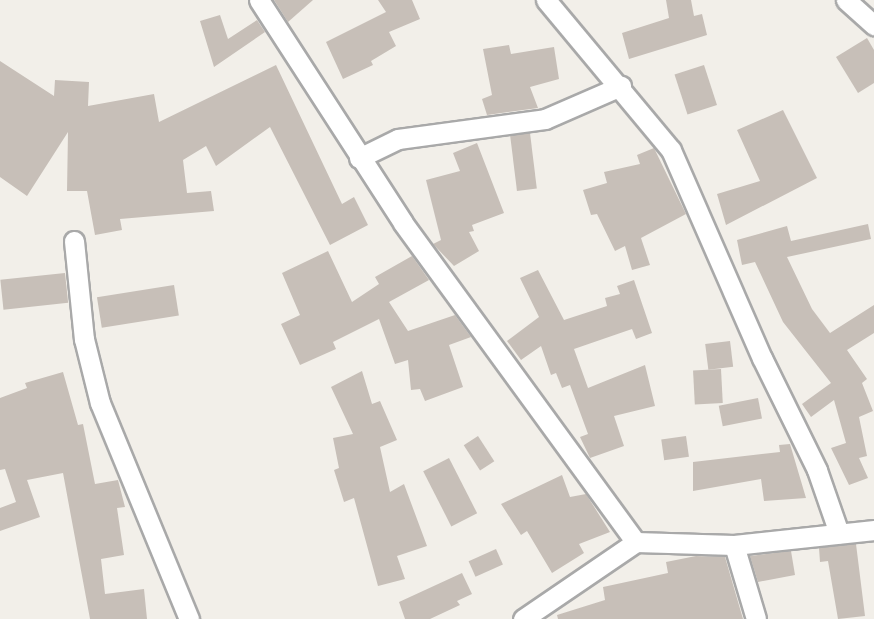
<!DOCTYPE html>
<style>
body{margin:0}
#map{position:relative;width:874px;height:619px;overflow:hidden;background:#f2efe9;font-family:"PT Sans Narrow",sans-serif}
div>[style]{position:absolute}
.building>*{inset:0;background:#c7bfb8;transform-origin:0 0}
.roads{filter:drop-shadow(2px 0 #a9a9a9) drop-shadow(-2px 0 #a9a9a9) drop-shadow(0 2px #a9a9a9) drop-shadow(0 -2px #a9a9a9)}
.minor>*{height:19px;margin:-9.5px;padding:0 9.5px;transform-origin:9.5px;border-radius:9.5px;background:#fff}
span{translate:-50% -50%;white-space:nowrap;text-align:center;line-height:1.15;-webkit-text-stroke:7px #fff;paint-order:stroke}
</style>
<div id="map">
<div class="building">
<div style="clip-path:polygon(274px 0,313px 0,288px 22px)"></div>
<div style="clip-path:polygon(378px 0,412px 0,420px 19px,389px 32px,396px 46px,371px 61px,373px 65px,343px 79px,326px 42px,386px 12px)"></div>
<div style="clip-path:polygon(666px 0,691px 0,694px 16px,702px 14px,707px 35px,629px 59px,622px 33px,669px 18px)"></div>
<div style="clip-path:polygon(220px 15px,228px 39px,257px 20px,265px 32px,214px 67px,200px 21px)"></div>
<div style="clip-path:polygon(867px 38px,874px 50px,874px 83px,858px 93px,836px 57px)"></div>
<div style="clip-path:polygon(509px 45px,511px 54px,554px 47px,559px 79px,530px 87px,538px 108px,487px 115px,482px 99px,492px 95px,483px 49px)"></div>
<div style="clip-path:polygon(0 61px,54px 96px,55px 80px,89px 82px,88px 106px,154px 94px,159px 122px,276px 65px,342px 204px,354px 197px,368px 225px,330px 245px,270px 127px,216px 166px,206px 146px,183px 160px,187px 193px,211px 191px,214px 211px,120px 219px,122px 230px,95px 235px,87px 191px,67px 191px,68px 132px,27px 196px,0 177px)"></div>
<div style="left:704px;top:65px;width:42px;height:31px;rotate:72deg"></div>
<div style="clip-path:polygon(783px 110px,817px 178px,726px 225px,717px 194px,760px 181px,737px 130px)"></div>
<div style="left:530px;top:133px;width:56px;height:20px;rotate:83deg"></div>
<div style="clip-path:polygon(477px 143px,504px 213px,472px 225px,474px 231px,469px 232px,479px 251px,454px 266px,433px 244px,441px 240px,426px 180px,460px 171px,453px 153px)"></div>
<div style="clip-path:polygon(654px 148px,686px 214px,641px 238px,650px 265px,632px 270px,625px 246px,615px 251px,597px 214px,591px 215px,583px 190px,607px 183px,604px 172px,640px 164px,637px 155px)"></div>
<div style="clip-path:polygon(868px 224px,871px 239px,787px 257px,812px 309px,830px 333px,874px 305px,874px 333px,847px 350px,867px 379px,862px 383px,873px 411px,859px 417px,867px 456px,859px 458px,868px 478px,849px 485px,831px 448px,846px 443px,834px 400px,811px 417px,802px 404px,831px 383px,783px 322px,755px 262px,742px 265px,737px 240px,787px 226px,791px 241px)"></div>
<div style="clip-path:polygon(328px 251px,352px 302px,379px 284px,375px 277px,412px 256px,429px 280px,389px 302px,408px 331px,455px 315px,471px 337px,449px 345px,463px 387px,425px 401px,420px 389px,411px 390px,408px 360px,395px 364px,379px 319px,333px 342px,336px 349px,300px 365px,281px 324px,300px 315px,282px 273px)"></div>
<div style="clip-path:polygon(538px 270px,564px 320px,607px 306px,605px 298px,620px 294px,617px 286px,634px 280px,652px 333px,636px 339px,632px 329px,574px 349px,588px 388px,645px 365px,655px 406px,614px 416px,624px 446px,590px 458px,580px 437px,588px 434px,570px 385px,562px 388px,556px 373px,551px 375px,541px 346px,521px 360px,507px 341px,539px 317px,520px 278px)"></div>
<div style="left:65px;top:273px;width:30px;height:65px;rotate:84deg"></div>
<div style="left:174px;top:285px;width:31px;height:78px;rotate:81deg"></div>
<div style="left:730px;top:341px;width:26px;height:25px;rotate:83deg"></div>
<div style="left:721px;top:369px;width:34px;height:28px;rotate:87deg"></div>
<div style="clip-path:polygon(362px 371px,372px 404px,380px 401px,397px 440px,380px 447px,390px 492px,404px 484px,427px 546px,397px 556px,405px 579px,378px 586px,354px 498px,344px 502px,334px 470px,339px 468px,333px 438px,353px 434px,331px 387px)"></div>
<div style="clip-path:polygon(63px 372px,78px 425px,83px 424px,95px 484px,118px 480px,125px 507px,117px 508px,124px 555px,101px 559px,105px 594px,144px 589px,147px 619px,90px 619px,63px 473px,27px 480px,40px 517px,0 531px,0 508px,16px 502px,5px 469px,0 470px,0 398px,27px 388px,25px 383px)"></div>
<div style="left:758px;top:398px;width:21px;height:40px;rotate:79deg"></div>
<div style="left:478px;top:436px;width:30px;height:17px;rotate:57deg"></div>
<div style="left:686px;top:436px;width:21px;height:25px;rotate:82deg"></div>
<div style="clip-path:polygon(790px 444px,806px 498px,764px 501px,761px 479px,693px 491px,693px 462px,780px 452px,779px 445px)"></div>
<div style="left:449px;top:458px;width:62px;height:29px;rotate:63deg"></div>
<div style="clip-path:polygon(562px 475px,570px 497px,586px 494px,610px 532px,579px 544px,584px 553px,552px 573px,527px 531px,521px 535px,501px 504px)"></div>
<div style="clip-path:polygon(856px 544px,865px 616px,838px 619px,828px 561px,820px 562px,819px 548px)"></div>
<div style="left:496px;top:549px;width:17px;height:30px;rotate:66deg"></div>
<div style="clip-path:polygon(791px 551px,795px 575px,758px 582px,750px 556px)"></div>
<div style="clip-path:polygon(696px 556px,725px 557px,743px 619px,558px 619px,557px 615px,605px 600px,603px 587px,668px 573px,666px 562px)"></div>
<div style="clip-path:polygon(462px 573px,472px 594px,457px 601px,460px 605px,430px 619px,405px 619px,399px 602px)"></div>
</div>
<div class="roads">
<div class="minor">
<div style="left:259px;top:0;width:265px;rotate:57.1deg"></div>
<div style="left:403px;top:223px;width:395px;rotate:53.9deg"></div>
<div style="left:546px;top:0;width:195px;rotate:50.2deg"></div>
<div style="left:671px;top:150px;width:227px;rotate:66.4deg"></div>
<div style="left:762px;top:358px;width:125px;rotate:63.8deg"></div>
<div style="left:817px;top:470px;width:67px;rotate:70.8deg"></div>
<div style="left:846px;top:0;width:38px;rotate:42deg"></div>
<div style="left:359px;top:158px;width:43px;rotate:-26deg"></div>
<div style="left:398px;top:139px;width:148px;rotate:-7.7deg"></div>
<div style="left:545px;top:119px;width:83px;rotate:-23.5deg"></div>
<div style="left:74px;top:241px;width:99px;rotate:84.2deg"></div>
<div style="left:84px;top:339px;width:66px;rotate:76deg"></div>
<div style="left:100px;top:403px;width:234px;rotate:67.6deg"></div>
<div style="left:734px;top:545px;width:77px;rotate:73.4deg"></div>
<div style="left:523px;top:619px;width:137px;rotate:-34.3deg"></div>
<div style="left:636px;top:542px;width:98px;rotate:1.8deg"></div>
<div style="left:734px;top:545px;width:141px;rotate:-6.1deg"></div>
</div>
</div>
</div>
